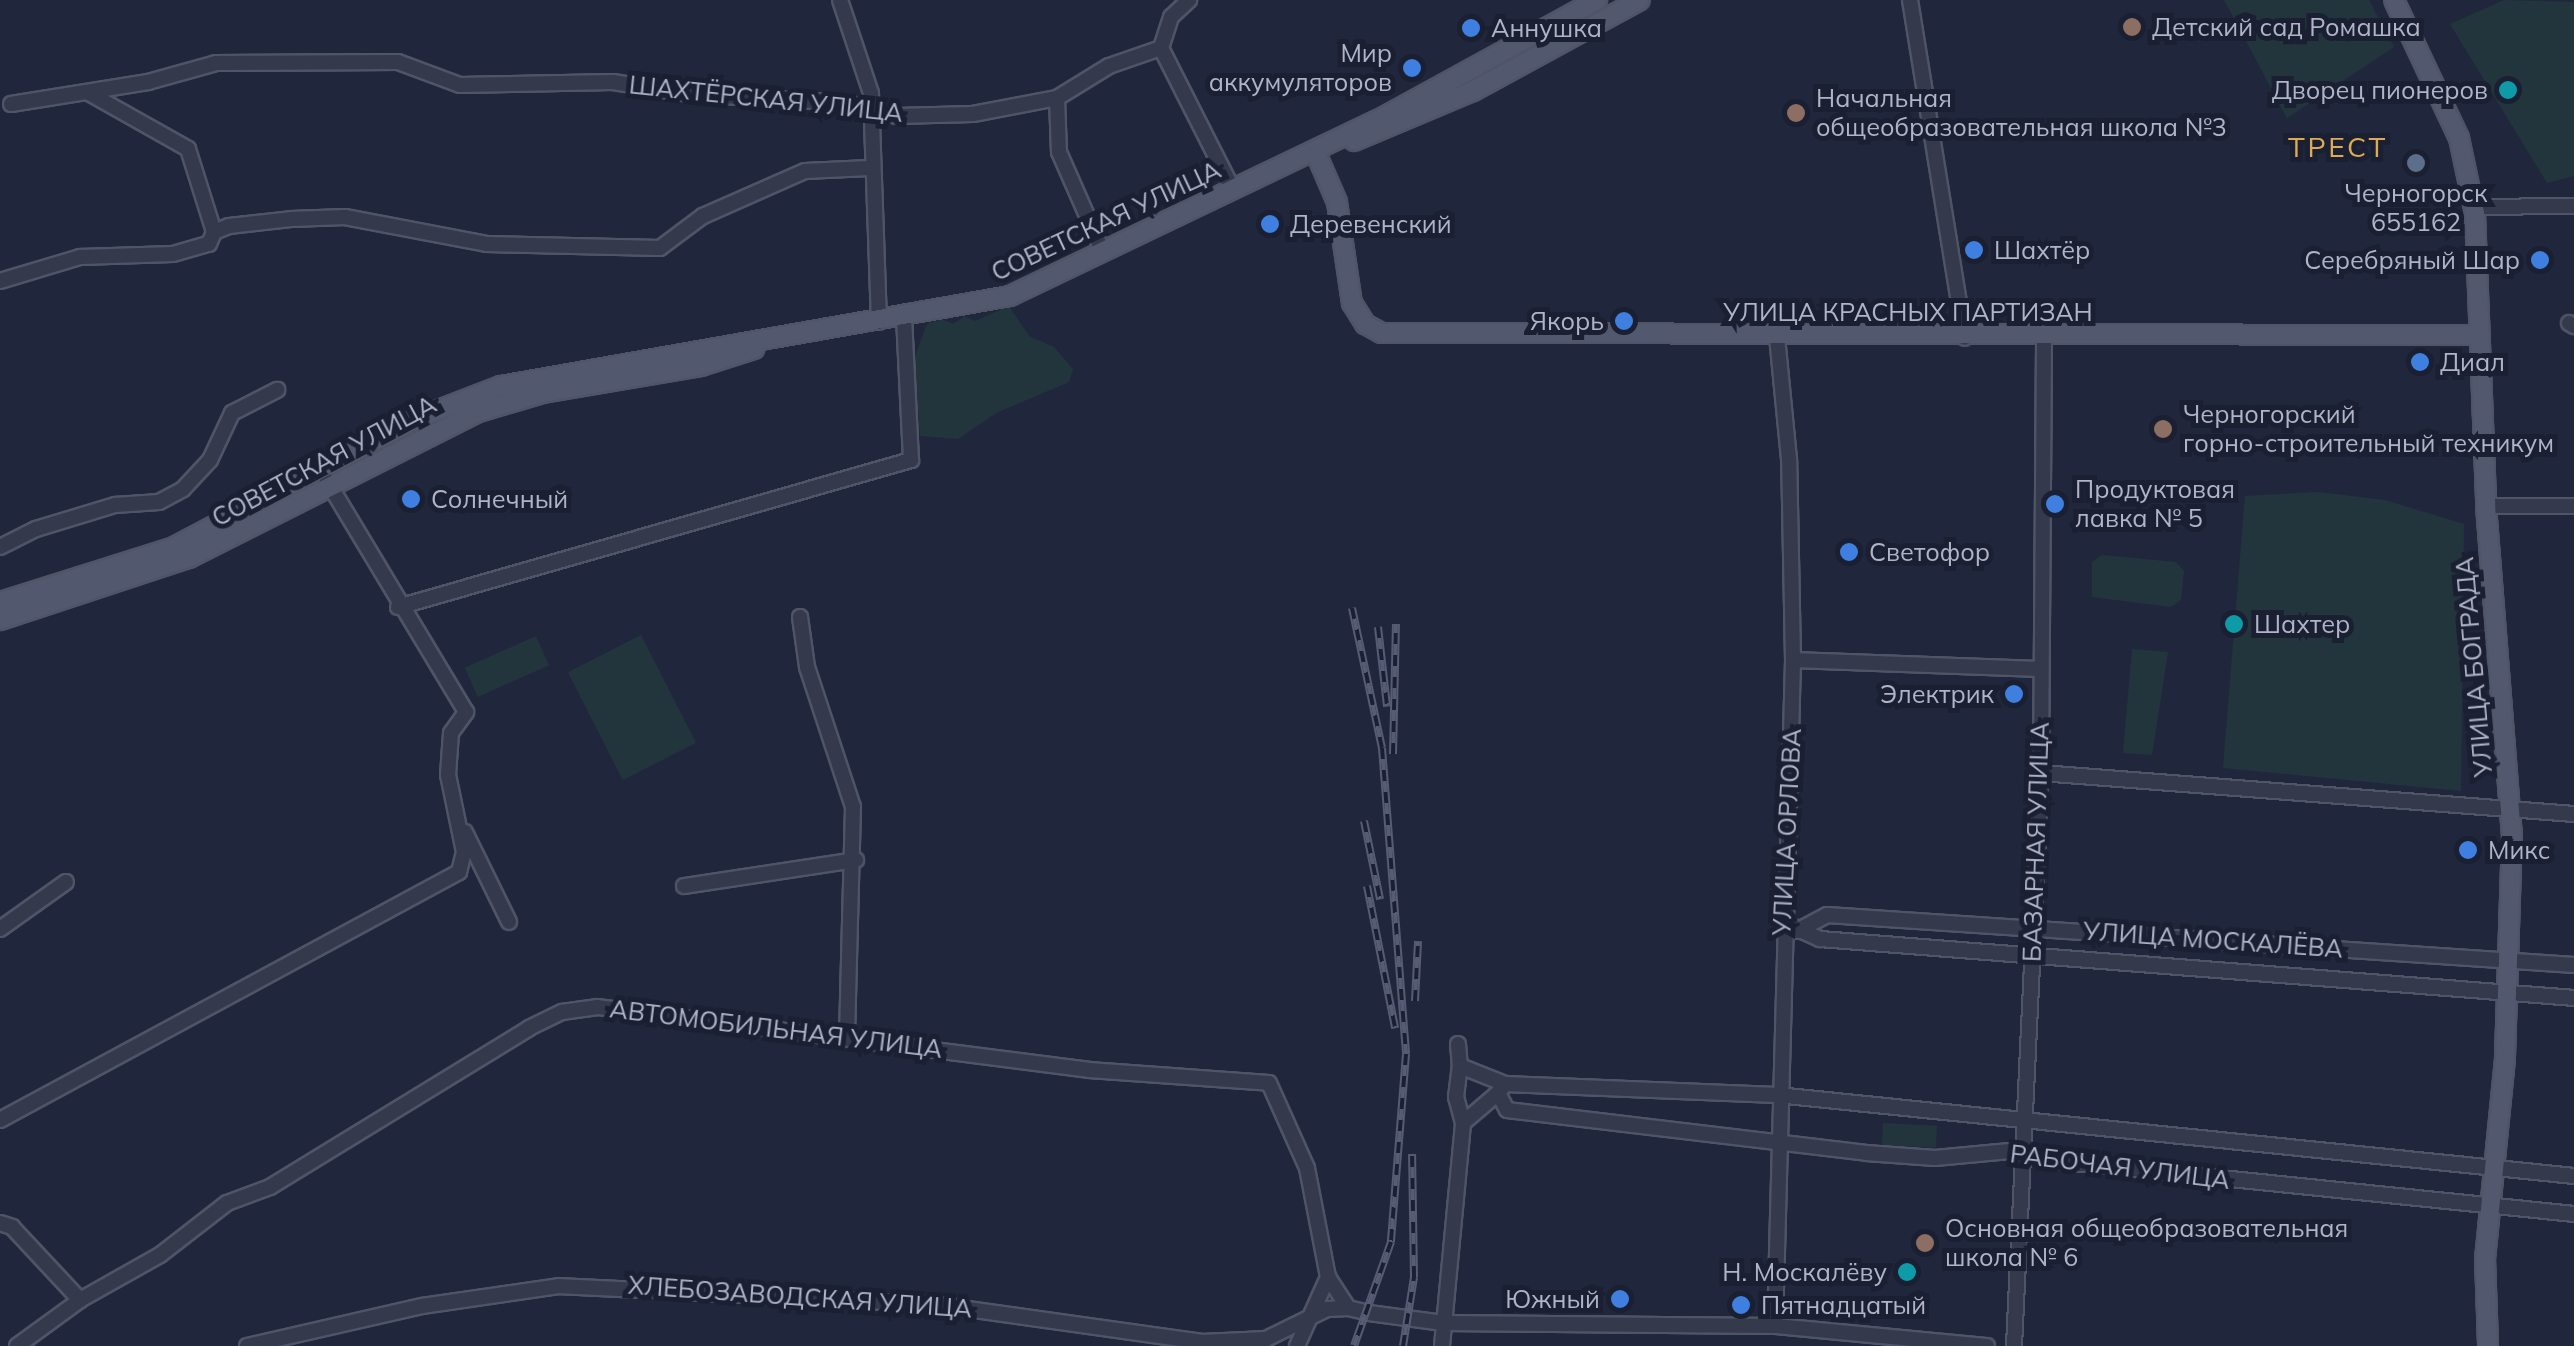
<!DOCTYPE html>
<meta charset="utf-8">
<style>
body{margin:0}
#map{position:relative;width:2574px;height:1346px;overflow:hidden;background:#20273c;font-family:Mulish,sans-serif}
div>[style]{position:absolute}
.green>*{inset:0;background:#22353d;transform-origin:0 0}
.roads{filter:drop-shadow(2px 0 #4f5467) drop-shadow(-2px 0 #4f5467) drop-shadow(0 2px #4f5467) drop-shadow(0 -2px #4f5467)}
.minor>*{height:14px;margin:-7px;padding:0 7px;transform-origin:7px;border-radius:7px;background:#34394c}
.major>*{height:18px;margin:-9px;padding:0 9px;transform-origin:9px;border-radius:9px;background:#52586d}
.rail>*{height:8px;margin-top:-4px;transform-origin:0;background:repeating-linear-gradient(90deg,#1a1f31 0 11px,#565c74 0 22px);box-sizing:border-box;border-block:2px solid #565c74}
.dots>*{width:28px;height:28px;translate:-50% -50%;box-sizing:border-box;border:5px solid #1a1f31;border-radius:50%}
span{translate:-50% -50%;white-space:nowrap;text-align:center;line-height:1.15;-webkit-text-stroke:10px #1a1f31;paint-order:stroke}
.poi-label{font-size:25px;color:#afb4c8}
.left{translate:0 -50%;text-align:left}
.right{translate:-100% -50%;text-align:right}
.street-label{font-size:25px;color:#afb4c8}
.neighbourhood-label{font-size:28px;color:#dcab57;letter-spacing:2.5px}
</style>
<div id="map">
<div class="green">
<div style="clip-path:polygon(2224px 0,2369px 0,2394px 47px,2287px 118px)"></div>
<div style="clip-path:polygon(2504px 0,2574px 2px,2574px 176px,2547px 183px,2450px 24px)"></div>
<div style="clip-path:polygon(1009px 306px,1029px 336px,1054px 347px,1073px 369px,1069px 382px,996px 413px,958px 439px,920px 436px,914px 359px,927px 324px,942px 319px,953px 324px,965px 316px,975px 321px)"></div>
<div style="clip-path:polygon(2318px 492px,2385px 500px,2464px 524px,2461px 791px,2223px 768px,2245px 496px)"></div>
<div style="clip-path:polygon(2102px 555px,2176px 562px,2184px 571px,2181px 600px,2171px 607px,2092px 597px,2092px 562px)"></div>
<div style="left:641px;top:635px;width:121px;height:82px;rotate:63deg"></div>
<div style="left:536px;top:636px;width:32px;height:78px;rotate:66deg"></div>
<div style="clip-path:polygon(2132px 649px,2168px 652px,2152px 755px,2123px 753px)"></div>
<div style="left:1883px;top:1123px;width:54px;height:22px;rotate:3deg"></div>
</div>
<div class="roads">
<div class="minor">
<div style="left:840px;top:0;width:98px;rotate:71.6deg"></div>
<div style="left:871px;top:93px;width:229px;rotate:88deg"></div>
<div style="left:1910px;top:0;width:342px;rotate:80.8deg"></div>
<div style="left:1161px;top:48px;width:33px;rotate:-72deg"></div>
<div style="left:1171px;top:17px;width:25px;rotate:-43deg"></div>
<div style="left:87px;top:92px;width:116px;rotate:29.4deg"></div>
<div style="left:188px;top:149px;width:87px;rotate:72.6deg"></div>
<div style="left:1057px;top:98px;width:54px;rotate:87.9deg"></div>
<div style="left:1059px;top:152px;width:109px;rotate:66.3deg"></div>
<div style="left:11px;top:104px;width:139px;rotate:-9.1deg"></div>
<div style="left:148px;top:82px;width:71px;rotate:-15.6deg"></div>
<div style="left:216px;top:63px;width:182px;rotate:-0.3deg"></div>
<div style="left:398px;top:62px;width:66px;rotate:20.4deg"></div>
<div style="left:460px;top:85px;width:153px;rotate:-1.1deg"></div>
<div style="left:613px;top:82px;width:77px;rotate:9deg"></div>
<div style="left:689px;top:94px;width:159px;rotate:3.2deg"></div>
<div style="left:848px;top:103px;width:51px;rotate:14.9deg"></div>
<div style="left:897px;top:116px;width:76px;rotate:-1.5deg"></div>
<div style="left:973px;top:114px;width:86px;rotate:-10.8deg"></div>
<div style="left:1057px;top:98px;width:61px;rotate:-31.6deg"></div>
<div style="left:1109px;top:66px;width:55px;rotate:-19.1deg"></div>
<div style="left:1161px;top:48px;width:159px;rotate:63.1deg"></div>
<div style="left:2474px;top:207px;width:100px;rotate:-0.6deg"></div>
<div style="left:0;top:281px;width:84px;rotate:-16.7deg"></div>
<div style="left:80px;top:257px;width:93px;rotate:-1.8deg"></div>
<div style="left:173px;top:254px;width:37px;rotate:-16deg"></div>
<div style="left:209px;top:244px;width:13px;rotate:-67deg"></div>
<div style="left:214px;top:232px;width:16px;rotate:-22deg"></div>
<div style="left:229px;top:226px;width:62px;rotate:-6.4deg"></div>
<div style="left:291px;top:219px;width:54px;rotate:-2.1deg"></div>
<div style="left:345px;top:217px;width:144px;rotate:10.8deg"></div>
<div style="left:486px;top:244px;width:174px;rotate:1.3deg"></div>
<div style="left:660px;top:248px;width:54px;rotate:-36.7deg"></div>
<div style="left:703px;top:216px;width:111px;rotate:-23.8deg"></div>
<div style="left:805px;top:171px;width:64px;rotate:-2.7deg"></div>
<div style="left:2569px;top:323px;width:6px;rotate:31deg"></div>
<div style="left:2486px;top:506px;width:88px"></div>
<div style="left:0;top:547px;width:40px;rotate:-26.6deg"></div>
<div style="left:36px;top:529px;width:83px;rotate:-16.9deg"></div>
<div style="left:115px;top:505px;width:44px;rotate:-3.9deg"></div>
<div style="left:159px;top:502px;width:27px;rotate:-28deg"></div>
<div style="left:183px;top:489px;width:40px;rotate:-47deg"></div>
<div style="left:210px;top:460px;width:52px;rotate:-64.9deg"></div>
<div style="left:232px;top:413px;width:51px;rotate:-27.1deg"></div>
<div style="left:398px;top:607px;width:534px;rotate:-15.99deg"></div>
<div style="left:911px;top:460px;width:141px;rotate:-92.8deg"></div>
<div style="left:800px;top:617px;width:50px;rotate:82deg"></div>
<div style="left:807px;top:667px;width:147px;rotate:71.8deg"></div>
<div style="left:853px;top:807px;width:230px;rotate:91.5deg"></div>
<div style="left:1793px;top:660px;width:247px;rotate:2.1deg"></div>
<div style="left:2041px;top:773px;width:535px;rotate:4.4deg"></div>
<div style="left:465px;top:832px;width:100px;rotate:63.9deg"></div>
<div style="left:684px;top:886px;width:174px;rotate:-8.6deg"></div>
<div style="left:1782px;top:922px;width:42px;rotate:24.1deg"></div>
<div style="left:1820px;top:939px;width:756px;rotate:4.47deg"></div>
<div style="left:0;top:929px;width:81px;rotate:-35.5deg"></div>
<div style="left:1797px;top:931px;width:34px;rotate:-28deg"></div>
<div style="left:1827px;top:915px;width:749px;rotate:3.83deg"></div>
<div style="left:1458px;top:1044px;width:22px;rotate:85deg"></div>
<div style="left:1498px;top:1093px;width:11px;rotate:-52deg"></div>
<div style="left:1505px;top:1084px;width:272px;rotate:2.3deg"></div>
<div style="left:1777px;top:1095px;width:801px;rotate:5.8deg"></div>
<div style="left:0;top:1120px;width:522px;rotate:-28.38deg"></div>
<div style="left:459px;top:872px;width:21px;rotate:-76deg"></div>
<div style="left:464px;top:852px;width:79px;rotate:-101.7deg"></div>
<div style="left:448px;top:775px;width:42px;rotate:-85.9deg"></div>
<div style="left:451px;top:733px;width:26px;rotate:-54deg"></div>
<div style="left:466px;top:712px;width:270px;rotate:-121deg"></div>
<div style="left:1463px;top:1123px;width:27px;rotate:-105deg"></div>
<div style="left:1456px;top:1097px;width:31px;rotate:-83deg"></div>
<div style="left:1460px;top:1066px;width:48px;rotate:21.8deg"></div>
<div style="left:0;top:1223px;width:13px;rotate:18deg"></div>
<div style="left:12px;top:1227px;width:100px;rotate:47deg"></div>
<div style="left:1775px;top:1326px;width:666px;rotate:-88.45deg"></div>
<div style="left:1793px;top:660px;width:201px;rotate:-91.1deg"></div>
<div style="left:1789px;top:459px;width:123px;rotate:-95.6deg"></div>
<div style="left:17px;top:1346px;width:78px;rotate:-36.1deg"></div>
<div style="left:80px;top:1300px;width:92px;rotate:-29.4deg"></div>
<div style="left:160px;top:1255px;width:85px;rotate:-37.8deg"></div>
<div style="left:227px;top:1203px;width:46px;rotate:-20.4deg"></div>
<div style="left:270px;top:1187px;width:304px;rotate:-31.5deg"></div>
<div style="left:529px;top:1028px;width:37px;rotate:-26deg"></div>
<div style="left:562px;top:1012px;width:36px;rotate:-8deg"></div>
<div style="left:598px;top:1007px;width:495px;rotate:7.3deg"></div>
<div style="left:1089px;top:1070px;width:180px;rotate:4.1deg"></div>
<div style="left:1269px;top:1083px;width:93px;rotate:65.9deg"></div>
<div style="left:1307px;top:1168px;width:111px;rotate:79.1deg"></div>
<div style="left:1328px;top:1277px;width:37px;rotate:57deg"></div>
<div style="left:1348px;top:1308px;width:22px;rotate:13deg"></div>
<div style="left:1369px;top:1313px;width:75px;rotate:7.7deg"></div>
<div style="left:1443px;top:1323px;width:332px;rotate:0.5deg"></div>
<div style="left:1775px;top:1326px;width:213px;rotate:5.4deg"></div>
<div style="left:247px;top:1346px;width:180px;rotate:-12.9deg"></div>
<div style="left:422px;top:1306px;width:138px;rotate:-8.3deg"></div>
<div style="left:559px;top:1286px;width:373px;rotate:2.8deg"></div>
<div style="left:932px;top:1304px;width:273px;rotate:8deg"></div>
<div style="left:1202px;top:1342px;width:64px;rotate:-2.7deg"></div>
<div style="left:1266px;top:1339px;width:68px;rotate:-26.2deg"></div>
<div style="left:1327px;top:1309px;width:21px;rotate:-3deg"></div>
<div style="left:1297px;top:1346px;width:76px;rotate:-65.8deg"></div>
<div style="left:1442px;top:1346px;width:224px;rotate:-84.6deg"></div>
<div style="left:1463px;top:1123px;width:46px;rotate:-40.6deg"></div>
<div style="left:1498px;top:1093px;width:19px;rotate:62deg"></div>
<div style="left:1507px;top:1110px;width:362px;rotate:6.8deg"></div>
<div style="left:1866px;top:1153px;width:69px;rotate:4.1deg"></div>
<div style="left:1935px;top:1158px;width:75px;rotate:-5.3deg"></div>
<div style="left:2010px;top:1151px;width:55px;rotate:11.5deg"></div>
<div style="left:2064px;top:1162px;width:513px;rotate:5.82deg"></div>
<div style="left:2014px;top:1346px;width:574px;rotate:-87.3deg"></div>
<div style="left:2041px;top:773px;width:435px;rotate:-89.6deg"></div>
</div>
<div class="major">
<div style="left:2394px;top:0;width:153px;rotate:64.8deg"></div>
<div style="left:2459px;top:138px;width:77px;rotate:78deg"></div>
<div style="left:2475px;top:213px;width:293px;rotate:87.8deg"></div>
<div style="left:2486px;top:506px;width:329px;rotate:85.5deg"></div>
<div style="left:2512px;top:834px;width:225px;rotate:91.8deg"></div>
<div style="left:2505px;top:1059px;width:200px;rotate:95.7deg"></div>
<div style="left:2485px;top:1258px;width:88px;rotate:88deg"></div>
<div style="left:1354px;top:141px;width:129px;rotate:-22.8deg"></div>
<div style="left:1473px;top:91px;width:190px;rotate:-28.6deg"></div>
<div style="left:1315px;top:151px;width:56px;rotate:66.7deg"></div>
<div style="left:1337px;top:202px;width:102px;rotate:81.6deg"></div>
<div style="left:1352px;top:303px;width:25px;rotate:58deg"></div>
<div style="left:1365px;top:324px;width:18px;rotate:29deg"></div>
<div style="left:1381px;top:333px;width:1099px;rotate:0.1deg"></div>
<div style="left:0;top:602px;width:182px;rotate:-17.5deg"></div>
<div style="left:174px;top:547px;width:276px;rotate:-27.9deg"></div>
<div style="left:418px;top:418px;width:89px;rotate:-21.1deg"></div>
<div style="left:501px;top:386px;width:517px;rotate:-10.03deg"></div>
<div style="left:1010px;top:296px;width:408px;rotate:-25.6deg"></div>
<div style="left:1378px;top:120px;width:250px;rotate:-28.7deg"></div>
<div style="left:0;top:620px;width:199px;rotate:-18.2deg"></div>
<div style="left:189px;top:558px;width:324px;rotate:-26.8deg"></div>
<div style="left:478px;top:412px;width:68px;rotate:-16.3deg"></div>
<div style="left:543px;top:393px;width:160px;rotate:-9.7deg"></div>
<div style="left:701px;top:366px;width:56px;rotate:-17.8deg"></div>
</div>
</div>
<div class="rail">
<div style="left:1352px;top:608px;width:143px;rotate:77.9deg"></div>
<div style="left:1382px;top:748px;width:307px;rotate:85.5deg"></div>
<div style="left:1406px;top:1054px;width:189px;rotate:94.6deg"></div>
<div style="left:1391px;top:1242px;width:110px;rotate:109.6deg"></div>
<div style="left:1378px;top:627px;width:80px;rotate:83.5deg"></div>
<div style="left:1393px;top:754px;width:130px;rotate:-88.7deg"></div>
<div style="left:1364px;top:821px;width:80px;rotate:78.4deg"></div>
<div style="left:1367px;top:886px;width:145px;rotate:78.8deg"></div>
<div style="left:1415px;top:1001px;width:60px;rotate:-87.1deg"></div>
<div style="left:1403px;top:1346px;width:70px;rotate:-80.9deg"></div>
<div style="left:1414px;top:1277px;width:123px;rotate:-90.9deg"></div>
</div>
<div class="dots">
<div style="left:2132px;top:27px;background:#8d6e63"></div>
<div style="left:1471px;top:28px;background:#3f7fe0"></div>
<div style="left:1412px;top:68px;background:#3f7fe0"></div>
<div style="left:2508px;top:90px;background:#0f9aa8"></div>
<div style="left:1796px;top:113px;background:#8d6e63"></div>
<div style="left:2416px;top:163px;background:#5c6f8a"></div>
<div style="left:1270px;top:224px;background:#3f7fe0"></div>
<div style="left:1974px;top:250px;background:#3f7fe0"></div>
<div style="left:2540px;top:260px;background:#3f7fe0"></div>
<div style="left:1624px;top:321px;background:#3f7fe0"></div>
<div style="left:2420px;top:362px;background:#3f7fe0"></div>
<div style="left:2163px;top:429px;background:#8d6e63"></div>
<div style="left:411px;top:499px;background:#3f7fe0"></div>
<div style="left:2055px;top:504px;background:#3f7fe0"></div>
<div style="left:1849px;top:552px;background:#3f7fe0"></div>
<div style="left:2234px;top:624px;background:#0f9aa8"></div>
<div style="left:2014px;top:694px;background:#3f7fe0"></div>
<div style="left:2468px;top:850px;background:#3f7fe0"></div>
<div style="left:1925px;top:1243px;background:#8d6e63"></div>
<div style="left:1907px;top:1272px;background:#0f9aa8"></div>
<div style="left:1620px;top:1299px;background:#3f7fe0"></div>
<div style="left:1741px;top:1305px;background:#3f7fe0"></div>
</div>
<div class="poi-label">
<span class="left" style="left:2152px;top:27px">Детский сад Ромашка</span>
<span class="left" style="left:1491px;top:28px">Аннушка</span>
<span class="right" style="left:1392px;top:68px">Мир<br>аккумуляторов</span>
<span class="right" style="left:2488px;top:90px">Дворец пионеров</span>
<span class="left" style="left:1816px;top:113px">Начальная<br>общеобразовательная школа №3</span>
<span style="left:2416px;top:208px">Черногорск<br>655162</span>
<span class="left" style="left:1290px;top:224px">Деревенский</span>
<span class="left" style="left:1994px;top:250px">Шахтёр</span>
<span class="right" style="left:2520px;top:260px">Серебряный Шар</span>
<span class="right" style="left:1604px;top:321px">Якорь</span>
<span class="left" style="left:2440px;top:362px">Диал</span>
<span class="left" style="left:2183px;top:429px">Черногорский<br>горно-строительный техникум</span>
<span class="left" style="left:2075px;top:504px">Продуктовая<br>лавка № 5</span>
<span class="left" style="left:431px;top:499px">Солнечный</span>
<span class="left" style="left:1869px;top:552px">Светофор</span>
<span class="left" style="left:2254px;top:624px">Шахтер</span>
<span class="right" style="left:1994px;top:694px">Электрик</span>
<span class="left" style="left:2488px;top:850px">Микс</span>
<span class="left" style="left:1945px;top:1243px">Основная общеобразовательная<br>школа № 6</span>
<span class="right" style="left:1887px;top:1272px">Н. Москалёву</span>
<span class="right" style="left:1600px;top:1299px">Южный</span>
<span class="left" style="left:1761px;top:1305px">Пятнадцатый</span>
</div>
<div class="street-label">
<span style="left:766px;top:99px;rotate:6deg">ШАХТЁРСКАЯ УЛИЦА</span>
<span style="left:1106px;top:221px;rotate:-25deg">СОВЕТСКАЯ УЛИЦА</span>
<span style="left:1908px;top:312px">УЛИЦА КРАСНЫХ ПАРТИЗАН</span>
<span style="left:324px;top:461px;rotate:-28deg">СОВЕТСКАЯ УЛИЦА</span>
<span style="left:2474px;top:667px;rotate:-95deg">УЛИЦА БОГРАДА</span>
<span style="left:1787px;top:832px;rotate:-87deg">УЛИЦА ОРЛОВА</span>
<span style="left:2036px;top:842px;rotate:-88deg">БАЗАРНАЯ УЛИЦА</span>
<span style="left:2213px;top:940px;rotate:4deg">УЛИЦА МОСКАЛЁВА</span>
<span style="left:776px;top:1029px;rotate:7deg">АВТОМОБИЛЬНАЯ УЛИЦА</span>
<span style="left:2120px;top:1167px;rotate:7deg">РАБОЧАЯ УЛИЦА</span>
<span style="left:800px;top:1297px;rotate:4deg">ХЛЕБОЗАВОДСКАЯ УЛИЦА</span>
</div>
<div class="neighbourhood-label">
<span style="left:2338px;top:147px">ТРЕСТ</span>
</div>
</div>
